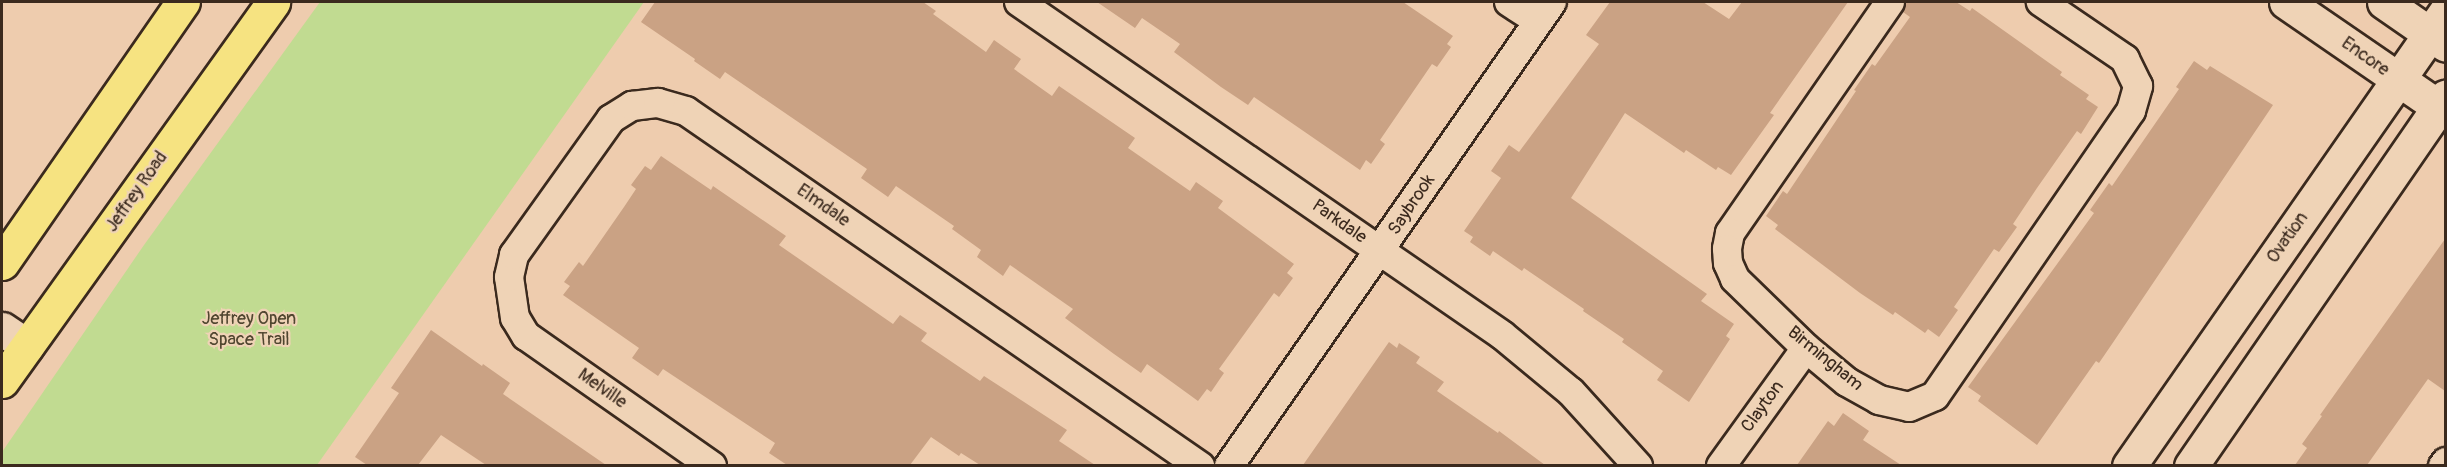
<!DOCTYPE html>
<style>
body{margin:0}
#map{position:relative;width:2447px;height:467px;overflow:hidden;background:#eeccae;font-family:Pangolin,sans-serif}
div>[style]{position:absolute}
.green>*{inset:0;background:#c1db91}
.building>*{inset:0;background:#caa284}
.roads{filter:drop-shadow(2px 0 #3b2a1e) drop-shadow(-2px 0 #3b2a1e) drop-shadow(0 2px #3b2a1e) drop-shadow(0 -2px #3b2a1e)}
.street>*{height:28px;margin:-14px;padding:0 14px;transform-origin:14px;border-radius:14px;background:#efd3b6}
.secondary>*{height:33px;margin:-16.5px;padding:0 16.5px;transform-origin:16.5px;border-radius:16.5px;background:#efd3b6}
.primary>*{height:33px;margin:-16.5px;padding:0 16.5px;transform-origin:16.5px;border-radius:16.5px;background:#f6e381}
span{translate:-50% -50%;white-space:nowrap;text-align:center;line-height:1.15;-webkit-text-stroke:4.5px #efd3b6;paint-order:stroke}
.street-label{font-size:18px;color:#3b2a1e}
.park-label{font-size:18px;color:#4f452f}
.frame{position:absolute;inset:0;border:3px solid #3b2a1e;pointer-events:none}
</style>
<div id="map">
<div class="green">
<div style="clip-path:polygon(320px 2px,644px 2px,317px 465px,2px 465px,2px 452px,144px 245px)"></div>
</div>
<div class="building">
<div style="clip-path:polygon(655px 2px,923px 2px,936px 11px,933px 14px,986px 52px,994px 40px,1021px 59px,1014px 69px,1052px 96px,1059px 86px,1135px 138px,1128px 148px,1190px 191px,1196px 182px,1223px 201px,1218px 208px,1294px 264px,1287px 273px,1293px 278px,1279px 297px,1274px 293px,1219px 369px,1224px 373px,1211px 392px,1207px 389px,1198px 401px,1147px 364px,1141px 373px,1114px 354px,1065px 318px,1073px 309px,1010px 265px,1003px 276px,977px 257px,981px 250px,952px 229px,954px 226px,896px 186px,888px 197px,861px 178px,867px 169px,725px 72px,720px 79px,694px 61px,695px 59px,641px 22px)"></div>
<div style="clip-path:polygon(1097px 2px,1403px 2px,1453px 36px,1447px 44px,1451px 47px,1437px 67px,1432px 64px,1380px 140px,1385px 144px,1371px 164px,1366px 160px,1360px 170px,1254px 97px,1248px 105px,1221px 87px,1174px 52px,1180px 44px,1142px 18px,1135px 28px)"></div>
<div style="clip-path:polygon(1610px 2px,1703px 2px,1729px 19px,1742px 2px,1848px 2px,1770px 113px,1774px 115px,1731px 175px,1718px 167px,1716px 170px,1686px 150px,1684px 153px,1625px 113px,1571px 198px,1707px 294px,1701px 301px,1734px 324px,1726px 336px,1730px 339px,1689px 402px,1657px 380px,1663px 371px,1622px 342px,1624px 339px,1583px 311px,1584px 309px,1524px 268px,1522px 271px,1493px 251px,1490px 256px,1470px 242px,1473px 237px,1464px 231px,1501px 178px,1491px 171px,1509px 145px,1519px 152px,1599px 44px,1586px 35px)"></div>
<div style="clip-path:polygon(1906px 2px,1956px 2px,1970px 11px,1972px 8px,2062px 72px,2060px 75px,2089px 95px,2086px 99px,2098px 107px,2081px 134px,2077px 131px,2037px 188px,2013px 224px,2017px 227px,1999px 252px,1994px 249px,1954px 307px,1958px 310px,1939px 337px,1928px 329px,1925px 333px,1895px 312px,1893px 315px,1860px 293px,1775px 229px,1778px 225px,1766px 216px,1783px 191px,1787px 194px,1856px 91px,1854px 90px,1872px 64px,1875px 66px,1910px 17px,1903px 12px)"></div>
<div style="clip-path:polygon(2194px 61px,2207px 70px,2210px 66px,2273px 105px,2112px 344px,2099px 363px,2096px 361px,2037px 445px,1978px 401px,1981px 396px,1968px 387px,2094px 213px,2090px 210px,2109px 183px,2112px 186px,2179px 89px,2176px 87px)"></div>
<div style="clip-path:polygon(661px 156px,711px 190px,713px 186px,786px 236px,779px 245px,893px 324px,900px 315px,927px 333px,921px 341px,980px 381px,984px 376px,1067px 430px,1059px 441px,1095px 465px,980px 465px,961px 453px,959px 456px,931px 437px,910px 465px,787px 465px,769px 453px,775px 443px,663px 369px,658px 376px,632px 358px,639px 348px,563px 295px,570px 286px,564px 282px,579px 262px,583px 266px,624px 207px,636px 189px,631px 185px,645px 166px,651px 170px)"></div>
<div style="clip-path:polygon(2445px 239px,2445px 391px,2428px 379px,2367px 465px,2295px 465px,2307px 448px,2302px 444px,2322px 416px,2320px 415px)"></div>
<div style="clip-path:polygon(431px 330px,482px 366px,483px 364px,510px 383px,503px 394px,606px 465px,486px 465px,441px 435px,418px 465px,367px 465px,355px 457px,399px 393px,391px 388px)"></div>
<div style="clip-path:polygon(1389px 342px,1397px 348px,1399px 343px,1420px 357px,1416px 363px,1444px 382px,1437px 391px,1498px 433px,1499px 431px,1545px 465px,1303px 465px)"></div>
<div style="clip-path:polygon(1843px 413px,1869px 431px,1863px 440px,1901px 465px,1797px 465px,1828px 421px,1834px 426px)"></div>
</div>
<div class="roads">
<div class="street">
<div style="left:1019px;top:2px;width:587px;rotate:34.58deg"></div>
<div style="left:1502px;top:335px;width:89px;rotate:39.6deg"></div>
<div style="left:1571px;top:392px;width:100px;rotate:47.8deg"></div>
<div style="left:1509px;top:2px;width:35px;rotate:33deg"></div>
<div style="left:1890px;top:2px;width:281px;rotate:124.7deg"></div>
<div style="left:1730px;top:233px;width:16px;rotate:101deg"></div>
<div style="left:1727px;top:249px;width:14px;rotate:86deg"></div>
<div style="left:1728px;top:263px;width:17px;rotate:66deg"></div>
<div style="left:1735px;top:279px;width:99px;rotate:44.2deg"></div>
<div style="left:1806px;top:348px;width:53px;rotate:39.7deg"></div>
<div style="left:1847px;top:382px;width:37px;rotate:29deg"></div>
<div style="left:1879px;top:400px;width:31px;rotate:13deg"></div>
<div style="left:1909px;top:407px;width:28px;rotate:-23deg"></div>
<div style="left:1935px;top:396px;width:346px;rotate:-55.5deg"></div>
<div style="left:2131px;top:111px;width:26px;rotate:-74deg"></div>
<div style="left:2138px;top:86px;width:30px;rotate:-116deg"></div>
<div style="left:2125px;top:59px;width:102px;rotate:-145.8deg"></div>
<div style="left:712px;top:466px;width:227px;rotate:-145deg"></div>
<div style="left:526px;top:336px;width:21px;rotate:-121deg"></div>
<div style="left:515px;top:318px;width:41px;rotate:-98.3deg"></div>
<div style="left:509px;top:277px;width:23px;rotate:-77deg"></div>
<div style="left:514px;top:255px;width:167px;rotate:-54.5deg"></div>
<div style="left:611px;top:119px;width:25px;rotate:-32deg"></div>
<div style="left:632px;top:106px;width:26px;rotate:-7deg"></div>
<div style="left:658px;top:103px;width:29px;rotate:16deg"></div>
<div style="left:686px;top:111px;width:625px;rotate:34.63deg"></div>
<div style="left:1229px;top:466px;width:565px;rotate:-55.16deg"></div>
<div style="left:1721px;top:466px;width:145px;rotate:-54.2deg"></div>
<div style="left:2443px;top:466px;width:5px;rotate:-53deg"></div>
</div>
<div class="secondary">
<div style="left:2286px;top:2px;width:194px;rotate:34.5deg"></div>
<div style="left:2384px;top:2px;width:75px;rotate:34.7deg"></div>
<div style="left:2px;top:329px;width:30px;rotate:34deg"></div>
<div style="left:2129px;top:466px;width:555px;rotate:-55.13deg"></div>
<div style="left:2191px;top:466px;width:449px;rotate:-55.4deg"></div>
</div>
<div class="primary">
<div style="left:2px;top:263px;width:318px;rotate:-55.3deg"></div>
<div style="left:2px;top:381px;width:466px;rotate:-54.4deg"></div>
</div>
</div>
<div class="street-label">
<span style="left:2365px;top:57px;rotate:35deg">Encore</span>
<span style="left:137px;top:192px;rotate:-55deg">Jeffrey Road</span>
<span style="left:1412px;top:205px;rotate:-56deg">Saybrook</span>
<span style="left:823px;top:206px;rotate:35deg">Elmdale</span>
<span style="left:1339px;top:222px;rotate:35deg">Parkdale</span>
<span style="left:2288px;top:238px;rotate:-55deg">Ovation</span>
<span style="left:1825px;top:359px;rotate:39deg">Birmingham</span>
<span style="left:602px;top:389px;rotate:35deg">Melville</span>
<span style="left:1763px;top:407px;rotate:-54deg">Clayton</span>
</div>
<div class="park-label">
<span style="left:249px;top:330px">Jeffrey Open<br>Space Trail</span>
</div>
<div class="frame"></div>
</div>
